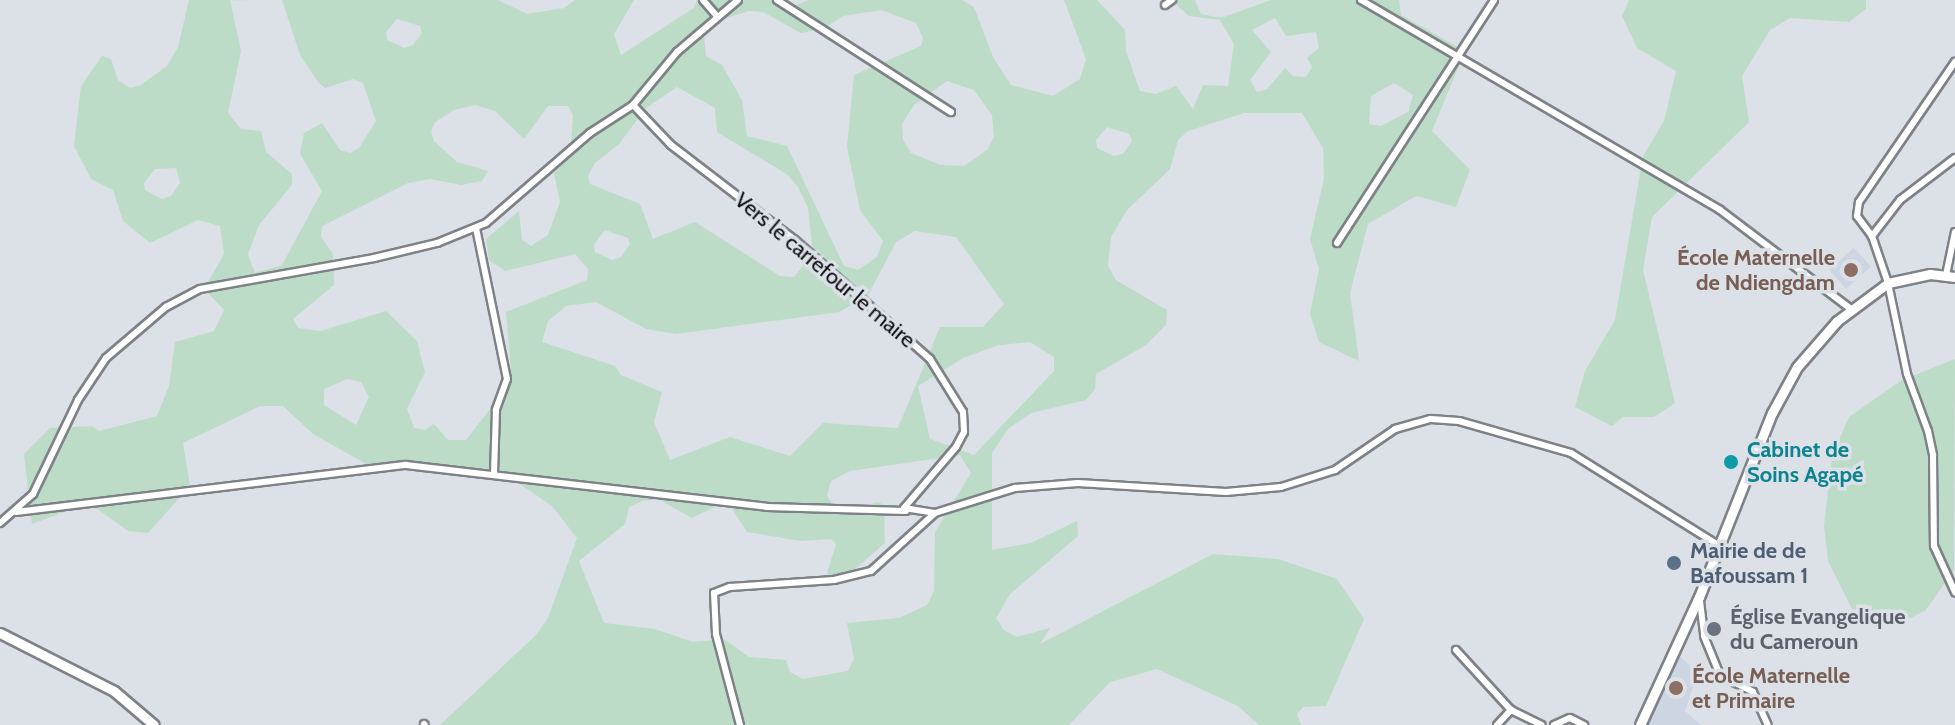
<!DOCTYPE html>
<meta charset="utf-8">
<style>
body{margin:0}
#map{position:relative;width:1955px;height:725px;overflow:hidden;background:#dce0e7;font-family:Cabin,sans-serif}
div>[style]{position:absolute}
.built>*{inset:0;background:#cdd5e2;transform-origin:0 0}
.green>*{inset:0;background:#bcdcc7}
.roads{filter:drop-shadow(2px 0 #7e8287) drop-shadow(-2px 0 #7e8287) drop-shadow(0 2px #7e8287) drop-shadow(0 -2px #7e8287)}
.street>*{height:6px;margin:-3px;padding:0 3px;transform-origin:3px;border-radius:3px;background:#fff}
.secondary>*{height:9px;margin:-4.5px;padding:0 4.5px;transform-origin:4.5px;border-radius:4.5px;background:#fff}
.dots>*{width:22px;height:22px;translate:-50% -50%;box-sizing:border-box;border:4px solid #dce0e7;border-radius:50%}
span{translate:-50% -50%;white-space:nowrap;text-align:center;line-height:1.15;-webkit-text-stroke:7px #dce0e7;paint-order:stroke}
.education-label{font-size:22px;color:#785e54;font-weight:700}
.right{translate:-100% -50%;text-align:right}
.left{translate:0 -50%;text-align:left}
.street-label{font-size:22px;color:#0d0f11}
.culture-label{font-size:22px;color:#0d838f;font-weight:700}
.service-label{font-size:22px;color:#4e5e75;font-weight:700}
.worship-label{font-size:22px;color:#5b616d;font-weight:700}
</style>
<div id="map">
<div class="built">
<div style="left:1854px;top:248px;width:25px;height:33px;rotate:48deg"></div>
<div style="clip-path:polygon(1673px 651px,1698px 672px,1685px 711px,1701px 725px,1642px 725px)"></div>
</div>
<div class="green">
<div style="clip-path:polygon(evenodd,189px 0,230px 0,241px 51px,228px 113px,241px 129px,261px 131px,266px 152px,292px 174px,292px 185px,259px 225px,248px 254px,255px 273px,282px 265px,322px 191px,300px 154px,304px 133px,322px 123px,340px 150px,350px 153px,359px 148px,376px 121px,363px 83px,353px 79px,325px 88px,318px 82px,300px 55px,282px 0,498px 0,527px 14px,564px 8px,575px 0,634px 0,614px 34px,621px 55px,694px 8px,697px 0,778px 0,796px 5px,809px 0,962px 0,974px 7px,993px 57px,1011px 85px,1053px 96px,1080px 79px,1086px 59px,1064px 0,1097px 0,1125px 30px,1126px 51px,1140px 91px,1156px 94px,1176px 86px,1193px 109px,1203px 85px,1228px 86px,1234px 44px,1220px 20px,1189px 16px,1171px 0,1195px 0,1201px 14px,1221px 18px,1271px 0,1399px 0,1401px 15px,1465px 51px,1432px 131px,1470px 170px,1456px 207px,1416px 196px,1368px 224px,1350px 293px,1359px 361px,1319px 342px,1310px 314px,1319px 269px,1310px 239px,1324px 179px,1323px 148px,1302px 113px,1244px 113px,1188px 131px,1178px 140px,1170px 169px,1127px 210px,1111px 237px,1108px 266px,1116px 280px,1167px 310px,1166px 325px,1146px 345px,1096px 374px,1095px 389px,1086px 400px,1031px 413px,1008px 429px,992px 453px,992px 550px,1031px 543px,1077px 521px,1078px 536px,1010px 594px,996px 618px,1004px 630px,1017px 637px,1050px 628px,1040px 644px,1213px 554px,1278px 559px,1337px 579px,1364px 619px,1326px 706px,1303px 707px,1297px 714px,1301px 725px,1259px 725px,1238px 706px,1157px 669px,1110px 682px,1069px 725px,440px 725px,536px 635px,548px 618px,577px 538px,552px 506px,498px 469px,368px 465px,313px 434px,283px 406px,260px 406px,183px 443px,190px 486px,148px 533px,128px 531px,95px 507px,75px 508px,32px 524px,24px 454px,50px 428px,92px 426px,99px 431px,157px 416px,169px 386px,175px 342px,214px 331px,224px 310px,204px 289px,224px 254px,220px 226px,198px 220px,150px 243px,123px 221px,113px 190px,91px 179px,74px 146px,81px 86px,102px 56px,111px 59px,118px 80px,130px 88px,141px 85px,167px 66px,178px 47px,189px 0,881px 10px,916px 23px,923px 38px,921px 46px,854px 75px,847px 147px,860px 210px,883px 241px,877px 257px,858px 270px,844px 266px,787px 146px,747px 136px,742px 100px,722px 65px,706px 56px,704px 34px,720px 20px,749px 11px,763px 12px,801px 33px,823px 29px,843px 16px,881px 10px,189px 0,1275px 18px,1286px 36px,1316px 32px,1319px 48px,1307px 58px,1312px 67px,1306px 77px,1293px 76px,1285px 68px,1267px 89px,1257px 92px,1250px 80px,1271px 52px,1252px 30px,1275px 18px,189px 0,397px 19px,420px 26px,422px 33px,413px 45px,404px 48px,387px 40px,386px 32px,397px 19px,189px 0,947px 81px,974px 90px,992px 115px,994px 137px,987px 150px,964px 166px,941px 165px,911px 153px,903px 140px,902px 124px,914px 105px,947px 81px,189px 0,1394px 83px,1413px 95px,1408px 112px,1381px 126px,1369px 124px,1371px 96px,1394px 83px,189px 0,677px 87px,715px 108px,717px 132px,788px 175px,798px 187px,808px 208px,813px 254px,794px 277px,780px 276px,695px 222px,653px 239px,640px 204px,590px 184px,588px 176px,595px 163px,619px 144px,646px 108px,677px 87px,189px 0,475px 105px,495px 111px,524px 139px,548px 106px,568px 106px,573px 115px,570px 157px,554px 173px,560px 202px,548px 235px,531px 246px,522px 240px,519px 211px,486px 239px,489px 260px,505px 271px,575px 254px,588px 269px,587px 280px,506px 312px,512px 381px,466px 440px,448px 440px,434px 424px,425px 430px,414px 428px,407px 409px,425px 372px,417px 341px,386px 311px,321px 331px,298px 328px,293px 319px,334px 285px,333px 254px,321px 237px,322px 226px,408px 183px,430px 179px,461px 185px,482px 181px,488px 171px,457px 162px,434px 141px,431px 131px,435px 122px,454px 110px,475px 105px,189px 0,1107px 127px,1129px 134px,1132px 141px,1123px 154px,1114px 156px,1097px 148px,1096px 140px,1107px 127px,189px 0,176px 168px,180px 183px,171px 196px,162px 199px,145px 190px,144px 183px,155px 169px,176px 168px,189px 0,605px 230px,628px 238px,630px 244px,621px 257px,612px 260px,595px 252px,594px 244px,605px 230px,189px 0,915px 231px,956px 237px,1004px 304px,983px 327px,940px 327px,898px 428px,823px 423px,790px 456px,730px 437px,670px 460px,654px 422px,662px 392px,621px 375px,615px 366px,542px 342px,548px 321px,566px 306px,596px 302px,646px 329px,676px 334px,839px 312px,867px 297px,896px 242px,915px 231px,189px 0,1030px 342px,1054px 357px,1054px 371px,974px 455px,930px 439px,918px 386px,963px 358px,999px 345px,1030px 342px,189px 0,347px 379px,361px 382px,369px 397px,356px 425px,324px 405px,324px 389px,347px 379px,189px 0,960px 455px,971px 473px,935px 532px,934px 591px,927px 605px,899px 618px,847px 623px,854px 659px,848px 671px,803px 679px,790px 672px,786px 660px,749px 657px,724px 639px,693px 642px,655px 629px,604px 623px,579px 561px,625px 524px,629px 507px,642px 501px,658px 499px,692px 518px,727px 501px,747px 532px,801px 541px,831px 539px,836px 544px,827px 573px,832px 579px,847px 576px,885px 543px,884px 505px,878px 502px,849px 510px,834px 508px,827px 495px,831px 481px,850px 471px,960px 455px)"></div>
<div style="clip-path:polygon(1629px 0,1866px 0,1866px 9px,1849px 22px,1790px 18px,1770px 30px,1742px 76px,1749px 122px,1652px 217px,1643px 270px,1675px 403px,1654px 417px,1623px 417px,1612px 426px,1575px 407px,1585px 371px,1615px 320px,1643px 156px,1664px 121px,1676px 71px,1637px 48px,1622px 16px)"></div>
<div style="clip-path:polygon(1955px 359px,1954px 570px,1926px 610px,1895px 626px,1858px 621px,1828px 561px,1824px 526px,1832px 456px,1849px 417px,1902px 380px)"></div>
</div>
<div class="roads">
<div class="street">
<div style="left:703px;top:0;width:20px;rotate:49deg"></div>
<div style="left:777px;top:0;width:207px;rotate:32.8deg"></div>
<div style="left:1361px;top:0;width:416px;rotate:30.3deg"></div>
<div style="left:1720px;top:210px;width:164px;rotate:37.1deg"></div>
<div style="left:1165px;top:5px;width:9px;rotate:-36deg"></div>
<div style="left:633px;top:105px;width:55px;rotate:46.5deg"></div>
<div style="left:671px;top:145px;width:156px;rotate:37.5deg"></div>
<div style="left:795px;top:240px;width:180px;rotate:41.4deg"></div>
<div style="left:930px;top:359px;width:62px;rotate:58.1deg"></div>
<div style="left:963px;top:412px;width:20px;rotate:87deg"></div>
<div style="left:964px;top:432px;width:17px;rotate:118deg"></div>
<div style="left:956px;top:447px;width:80px;rotate:130.4deg"></div>
<div style="left:904px;top:508px;width:31px;rotate:9deg"></div>
<div style="left:1955px;top:158px;width:69px;rotate:142.6deg"></div>
<div style="left:1900px;top:200px;width:46px;rotate:127.9deg"></div>
<div style="left:1872px;top:236px;width:50px;rotate:71.2deg"></div>
<div style="left:1888px;top:283px;width:93px;rotate:78.2deg"></div>
<div style="left:1907px;top:374px;width:61px;rotate:69.8deg"></div>
<div style="left:1928px;top:431px;width:25px;rotate:78deg"></div>
<div style="left:1933px;top:455px;width:91px;rotate:89.4deg"></div>
<div style="left:1934px;top:546px;width:51px;rotate:65.5deg"></div>
<div style="left:476px;top:228px;width:154px;rotate:78.4deg"></div>
<div style="left:507px;top:379px;width:33px;rotate:110deg"></div>
<div style="left:496px;top:410px;width:62px;rotate:91.8deg"></div>
<div style="left:1872px;top:236px;width:25px;rotate:-127deg"></div>
<div style="left:1857px;top:216px;width:14px;rotate:-82deg"></div>
<div style="left:1859px;top:202px;width:170px;rotate:-55.6deg"></div>
<div style="left:1337px;top:243px;width:289px;rotate:-57.1deg"></div>
<div style="left:1946px;top:275px;width:44px;rotate:-78.2deg"></div>
<div style="left:16px;top:512px;width:393px;rotate:-6.9deg"></div>
<div style="left:406px;top:465px;width:363px;rotate:6.6deg"></div>
<div style="left:767px;top:507px;width:139px;rotate:1.6deg"></div>
<div style="left:0;top:523px;width:44px;rotate:-41.3deg"></div>
<div style="left:33px;top:494px;width:104px;rotate:-64.4deg"></div>
<div style="left:78px;top:400px;width:50px;rotate:-56.3deg"></div>
<div style="left:106px;top:358px;width:79px;rotate:-40.4deg"></div>
<div style="left:166px;top:307px;width:38px;rotate:-28deg"></div>
<div style="left:200px;top:289px;width:177px;rotate:-10.1deg"></div>
<div style="left:374px;top:258px;width:65px;rotate:-13.4deg"></div>
<div style="left:437px;top:243px;width:53px;rotate:-22.2deg"></div>
<div style="left:486px;top:223px;width:138px;rotate:-40.9deg"></div>
<div style="left:590px;top:133px;width:51px;rotate:-33.1deg"></div>
<div style="left:633px;top:105px;width:69px;rotate:-50.3deg"></div>
<div style="left:677px;top:52px;width:80px;rotate:-40.4deg"></div>
<div style="left:1700px;top:601px;width:35px;rotate:83deg"></div>
<div style="left:1704px;top:636px;width:42px;rotate:67.7deg"></div>
<div style="left:1720px;top:675px;width:37px;rotate:27deg"></div>
<div style="left:1753px;top:692px;width:36px;rotate:66deg"></div>
<div style="left:1456px;top:650px;width:81px;rotate:47.5deg"></div>
<div style="left:1511px;top:710px;width:34px;rotate:26deg"></div>
<div style="left:424px;top:724px;width:1px;rotate:45deg"></div>
<div style="left:740px;top:725px;width:94px;rotate:-104.8deg"></div>
<div style="left:716px;top:634px;width:41px;rotate:-92.8deg"></div>
<div style="left:714px;top:593px;width:17px;rotate:-21deg"></div>
<div style="left:730px;top:587px;width:104px;rotate:-3.9deg"></div>
<div style="left:834px;top:580px;width:38px;rotate:-14deg"></div>
<div style="left:871px;top:571px;width:86px;rotate:-42.2deg"></div>
<div style="left:935px;top:513px;width:84px;rotate:-17.4deg"></div>
<div style="left:1015px;top:488px;width:63px;rotate:-4.5deg"></div>
<div style="left:1078px;top:483px;width:148px;rotate:3.5deg"></div>
<div style="left:1226px;top:492px;width:55px;rotate:-5.2deg"></div>
<div style="left:1281px;top:487px;width:57px;rotate:-17.5deg"></div>
<div style="left:1335px;top:470px;width:73px;rotate:-34.3deg"></div>
<div style="left:1395px;top:429px;width:37px;rotate:-16deg"></div>
<div style="left:1431px;top:419px;width:28px;rotate:4deg"></div>
<div style="left:1459px;top:421px;width:116px;rotate:15.9deg"></div>
<div style="left:1571px;top:453px;width:173px;rotate:32deg"></div>
<div style="left:1497px;top:725px;width:21px;rotate:-47deg"></div>
<div style="left:1554px;top:725px;width:17px;rotate:-24deg"></div>
<div style="left:1570px;top:718px;width:16px;rotate:27deg"></div>
</div>
<div class="secondary">
<div style="left:0;top:633px;width:128px;rotate:27deg"></div>
<div style="left:114px;top:691px;width:52px;rotate:40.4deg"></div>
<div style="left:1640px;top:725px;width:141px;rotate:-65.3deg"></div>
<div style="left:1699px;top:597px;width:198px;rotate:-68.4deg"></div>
<div style="left:1772px;top:413px;width:52px;rotate:-61.5deg"></div>
<div style="left:1797px;top:367px;width:61px;rotate:-49deg"></div>
<div style="left:1837px;top:321px;width:64px;rotate:-36.7deg"></div>
<div style="left:1888px;top:283px;width:43px;rotate:-12.1deg"></div>
<div style="left:1930px;top:274px;width:25px;rotate:7deg"></div>
</div>
</div>
<div class="dots">
<div style="left:1851px;top:270px;background:#8d6e63"></div>
<div style="left:1731px;top:462px;background:#0f9aa8"></div>
<div style="left:1674px;top:563px;background:#5c6f8a"></div>
<div style="left:1714px;top:629px;background:#6b7280"></div>
<div style="left:1676px;top:688px;background:#8d6e63"></div>
</div>
<div class="education-label">
<span class="right" style="left:1835px;top:270px">École Maternelle<br>de Ndiengdam</span>
<span class="left" style="left:1692px;top:688px">École Maternelle<br>et Primaire</span>
</div>
<div class="street-label">
<span style="left:825px;top:270px;rotate:40deg">Vers le carrefour le maire</span>
</div>
<div class="culture-label">
<span class="left" style="left:1747px;top:462px">Cabinet de<br>Soins Agapé</span>
</div>
<div class="service-label">
<span class="left" style="left:1690px;top:563px">Mairie de de<br>Bafoussam 1</span>
</div>
<div class="worship-label">
<span class="left" style="left:1730px;top:629px">Église Evangelique<br>du Cameroun</span>
</div>
</div>
